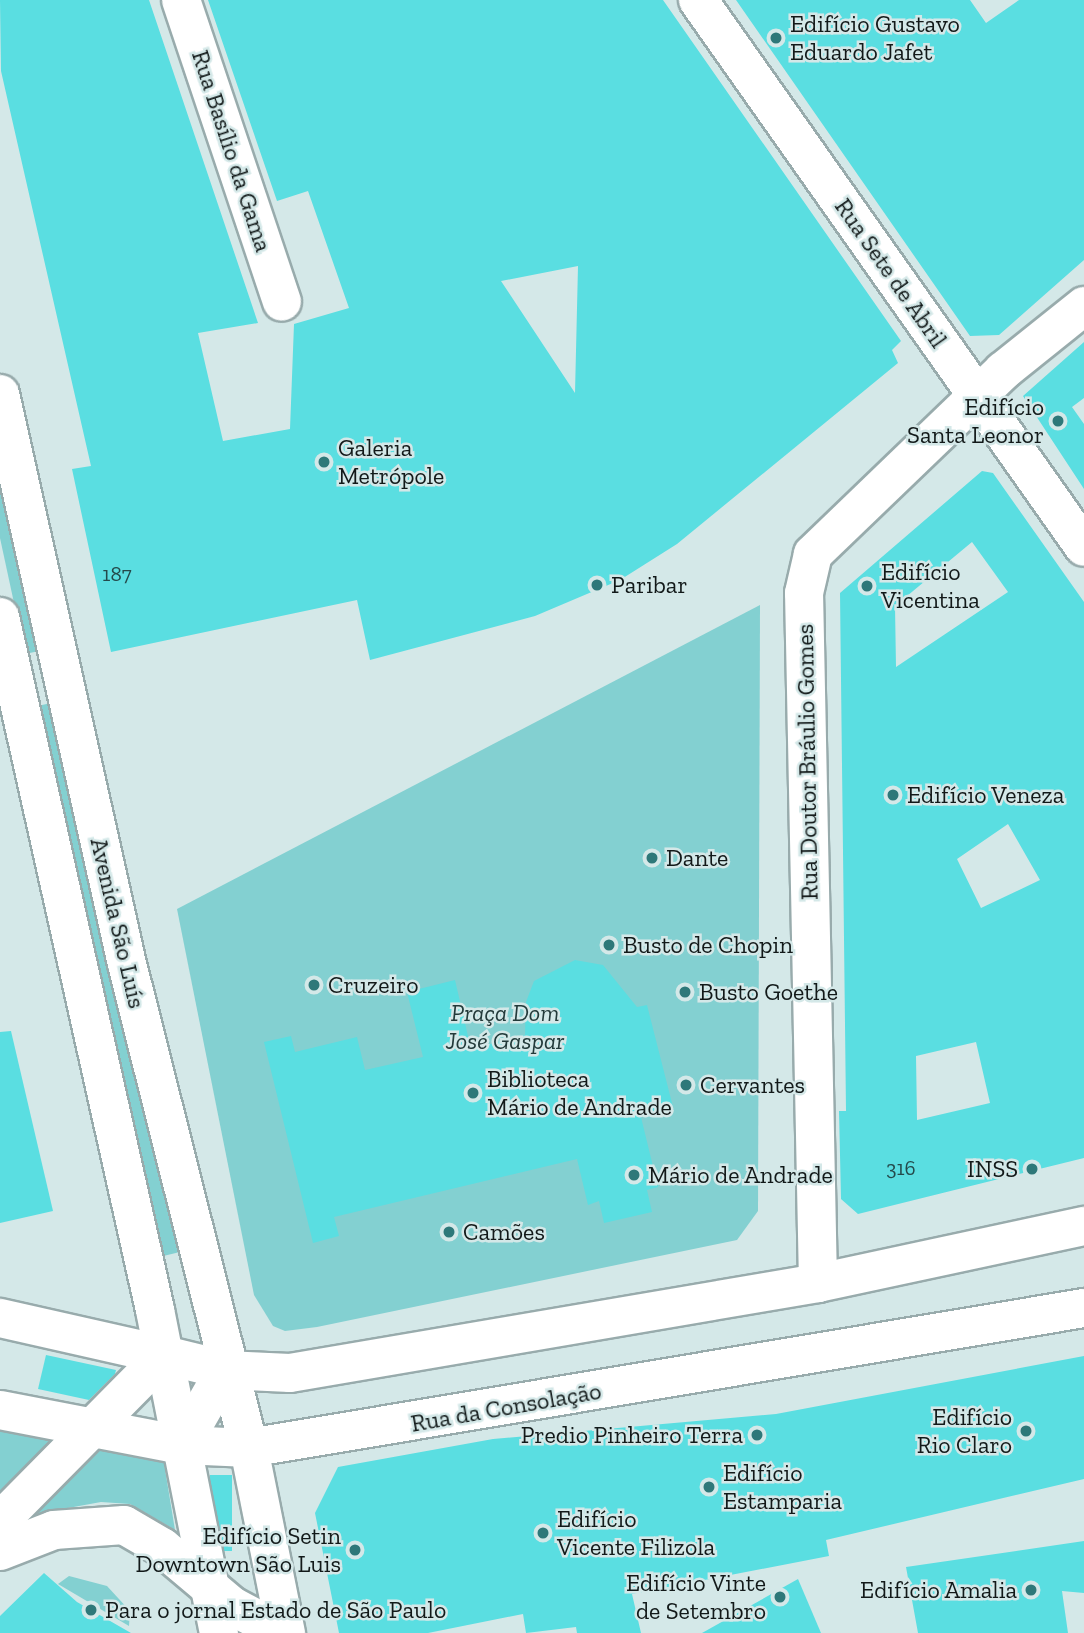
<!DOCTYPE html>
<meta charset="utf-8">
<style>
body{margin:0}
#map{position:relative;width:1084px;height:1633px;overflow:hidden;background:#d4e8e8;font-family:"Zilla Slab",serif}
div>[style]{position:absolute}
.green>*{inset:0;background:#83d0d1;transform-origin:0 0}
.building>*{inset:0;background:#5adee1;transform-origin:0 0}
.roads{filter:drop-shadow(2px 0 #98abac) drop-shadow(-2px 0 #98abac) drop-shadow(0 2px #98abac) drop-shadow(0 -2px #98abac)}
.minor>*{height:38px;margin:-19px;padding:0 19px;transform-origin:19px;border-radius:19px;background:#fff}
.major>*{height:38px;margin:-19px;padding:0 19px;transform-origin:19px;border-radius:19px;background:#fff}
.dots>*{width:19px;height:19px;translate:-50% -50%;box-sizing:border-box;border:4px solid #d4e8e8;border-radius:50%}
span{translate:-50% -50%;white-space:nowrap;text-align:center;line-height:1.15;-webkit-text-stroke:5px #d4e8e8;paint-order:stroke}
.number-label{font-size:21px;color:#244a4b}
.number-label span{-webkit-text-stroke-width:0}
.poi-label{font-size:24px;color:#121919}
.left{translate:0 -50%;text-align:left}
.right{translate:-100% -50%;text-align:right}
.street-label{font-size:24px;color:#121919}
.park-label{font-size:24px;color:#233a3a;font-style:italic}
</style>
<div id="map">
<div class="green">
<div style="clip-path:polygon(0 475px,39px 651px,25px 654px,0 538px)"></div>
<div style="clip-path:polygon(760px 605px,758px 1211px,737px 1240px,317px 1327px,285px 1331px,273px 1326px,254px 1295px,177px 909px)"></div>
<div style="left:51px;top:703px;width:564px;height:15px;rotate:77deg"></div>
<div style="clip-path:polygon(0 1430px,62px 1440px,0 1495px)"></div>
<div style="clip-path:polygon(99px 1450px,164px 1463px,175px 1530px,130px 1504px,101px 1502px,35px 1514px)"></div>
<div style="clip-path:polygon(69px 1576px,107px 1586px,130px 1611px,129px 1626px,58px 1584px)"></div>
</div>
<div class="building">
<div style="clip-path:polygon(evenodd,0 0,149px 0,258px 323px,198px 333px,223px 441px,290px 429px,294px 324px,349px 308px,308px 191px,277px 201px,208px 0,663px 0,901px 341px,892px 350px,898px 363px,677px 544px,620px 580px,535px 616px,370px 660px,357px 600px,111px 652px,72px 469px,91px 466px,1px 71px,0 0,578px 266px,577px 308px,575px 393px,501px 281px,578px 266px)"></div>
<div style="clip-path:polygon(736px 0,970px 0,986px 23px,1019px 0,1084px 0,1084px 260px,999px 335px,970px 336px)"></div>
<div style="clip-path:polygon(1084px 342px,1084px 398px,1072px 407px,1084px 424px,1084px 489px,1023px 396px)"></div>
<div style="clip-path:polygon(evenodd,982px 471px,993px 473px,1084px 602px,1084px 1158px,858px 1214px,841px 1199px,839px 1111px,846px 1111px,840px 593px,982px 471px,972px 542px,1008px 592px,896px 667px,895px 606px,972px 542px,982px 471px,1008px 824px,1040px 880px,981px 908px,957px 859px,1008px 824px,982px 471px,976px 1042px,990px 1103px,917px 1120px,916px 1056px,976px 1042px)"></div>
<div style="clip-path:polygon(575px 960px,603px 965px,637px 1007px,647px 1005px,673px 1107px,640px 1113px,658px 1187px,647px 1190px,652px 1212px,604px 1223px,599px 1201px,588px 1205px,577px 1159px,334px 1217px,339px 1236px,313px 1243px,264px 1042px,291px 1036px,295px 1052px,357px 1037px,365px 1070px,423px 1057px,407px 992px,455px 980px,471px 1049px,525px 1035px,526px 1002px,534px 981px)"></div>
<div style="clip-path:polygon(11px 1031px,53px 1211px,0 1223px,0 1032px)"></div>
<div style="clip-path:polygon(46px 1355px,116px 1370px,115px 1374px,89px 1400px,38px 1389px)"></div>
<div style="clip-path:polygon(1084px 1356px,1084px 1479px,826px 1540px,829px 1556px,632px 1594px,641px 1633px,577px 1633px,576px 1627px,526px 1633px,523px 1614px,428px 1633px,339px 1633px,315px 1513px,338px 1467px,493px 1439px,776px 1414px)"></div>
<div style="left:210px;top:1475px;width:22px;height:76px"></div>
<div style="clip-path:polygon(1084px 1541px,1084px 1593px,1062px 1591px,1068px 1633px,918px 1633px,906px 1567px)"></div>
<div style="clip-path:polygon(44px 1573px,77px 1602px,131px 1633px,0 1633px,0 1616px)"></div>
<div style="clip-path:polygon(798px 1579px,821px 1633px,702px 1633px)"></div>
</div>
<div class="roads">
<div class="minor">
<div style="left:181px;top:0;width:318px;rotate:71.5deg"></div>
<div style="left:698px;top:0;width:669px;rotate:54.79deg"></div>
<div style="left:818px;top:1283px;width:690px;rotate:-91.16deg"></div>
<div style="left:804px;top:593px;width:40px;rotate:-77deg"></div>
<div style="left:813px;top:554px;width:264px;rotate:-43.9deg"></div>
<div style="left:1003px;top:371px;width:104px;rotate:-38.7deg"></div>
<div style="left:0;top:1318px;width:168px;rotate:12.7deg"></div>
<div style="left:249px;top:1448px;width:847px;rotate:-9.52deg"></div>
</div>
<div class="major">
<div style="left:0;top:394px;width:580px;rotate:77.45deg"></div>
<div style="left:126px;top:960px;width:503px;rotate:75.85deg"></div>
<div style="left:249px;top:1448px;width:189px;rotate:78.7deg"></div>
<div style="left:0;top:617px;width:710px;rotate:77.39deg"></div>
<div style="left:155px;top:1310px;width:329px;rotate:78.8deg"></div>
<div style="left:164px;top:1355px;width:63px;rotate:13.8deg"></div>
<div style="left:225px;top:1370px;width:65px;rotate:2.6deg"></div>
<div style="left:290px;top:1373px;width:536px;rotate:-9.67deg"></div>
<div style="left:818px;top:1283px;width:272px;rotate:-12.1deg"></div>
<div style="left:0;top:1410px;width:185px;rotate:10.9deg"></div>
<div style="left:182px;top:1445px;width:67px;rotate:2.6deg"></div>
<div style="left:182px;top:1445px;width:86px;rotate:-60.2deg"></div>
<div style="left:0;top:1521px;width:233px;rotate:-45.3deg"></div>
<div style="left:0;top:1551px;width:58px;rotate:-21.3deg"></div>
<div style="left:54px;top:1530px;width:70px;rotate:-4.1deg"></div>
<div style="left:124px;top:1525px;width:44px;rotate:30.1deg"></div>
<div style="left:162px;top:1547px;width:92px;rotate:40.1deg"></div>
<div style="left:232px;top:1606px;width:58px;rotate:27.9deg"></div>
</div>
</div>
<div class="dots">
<div style="left:776px;top:38px;background:#2e7879"></div>
<div style="left:1058px;top:421px;background:#2e7879"></div>
<div style="left:324px;top:462px;background:#2e7879"></div>
<div style="left:597px;top:585px;background:#2e7879"></div>
<div style="left:867px;top:586px;background:#2e7879"></div>
<div style="left:893px;top:795px;background:#2e7879"></div>
<div style="left:652px;top:858px;background:#2e7879"></div>
<div style="left:609px;top:945px;background:#2e7879"></div>
<div style="left:314px;top:985px;background:#2e7879"></div>
<div style="left:685px;top:992px;background:#2e7879"></div>
<div style="left:686px;top:1085px;background:#2e7879"></div>
<div style="left:473px;top:1093px;background:#2e7879"></div>
<div style="left:1032px;top:1169px;background:#2e7879"></div>
<div style="left:634px;top:1175px;background:#2e7879"></div>
<div style="left:449px;top:1232px;background:#2e7879"></div>
<div style="left:1026px;top:1431px;background:#2e7879"></div>
<div style="left:757px;top:1435px;background:#2e7879"></div>
<div style="left:709px;top:1487px;background:#2e7879"></div>
<div style="left:543px;top:1533px;background:#2e7879"></div>
<div style="left:355px;top:1550px;background:#2e7879"></div>
<div style="left:1031px;top:1590px;background:#2e7879"></div>
<div style="left:780px;top:1597px;background:#2e7879"></div>
<div style="left:91px;top:1610px;background:#2e7879"></div>
</div>
<div class="number-label">
<span style="left:117px;top:574px">187</span>
<span style="left:901px;top:1168px">316</span>
</div>
<div class="poi-label">
<span class="left" style="left:790px;top:38px">Edifício Gustavo<br>Eduardo Jafet</span>
<span class="right" style="left:1044px;top:421px">Edifício<br>Santa Leonor</span>
<span class="left" style="left:338px;top:462px">Galeria<br>Metrópole</span>
<span class="left" style="left:881px;top:586px">Edifício<br>Vicentina</span>
<span class="left" style="left:611px;top:585px">Paribar</span>
<span class="left" style="left:907px;top:795px">Edifício Veneza</span>
<span class="left" style="left:666px;top:858px">Dante</span>
<span class="left" style="left:623px;top:945px">Busto de Chopin</span>
<span class="left" style="left:328px;top:985px">Cruzeiro</span>
<span class="left" style="left:699px;top:992px">Busto Goethe</span>
<span class="left" style="left:487px;top:1093px">Biblioteca<br>Mário de Andrade</span>
<span class="left" style="left:700px;top:1085px">Cervantes</span>
<span class="right" style="left:1018px;top:1169px">INSS</span>
<span class="left" style="left:648px;top:1175px">Mário de Andrade</span>
<span class="left" style="left:463px;top:1232px">Camões</span>
<span class="right" style="left:1012px;top:1431px">Edifício<br>Rio Claro</span>
<span class="right" style="left:743px;top:1435px">Predio Pinheiro Terra</span>
<span class="left" style="left:723px;top:1487px">Edifício<br>Estamparia</span>
<span class="left" style="left:557px;top:1533px">Edifício<br>Vicente Filizola</span>
<span class="right" style="left:341px;top:1550px">Edifício Setin<br>Downtown São Luis</span>
<span class="right" style="left:766px;top:1597px">Edifício Vinte<br>de Setembro</span>
<span class="right" style="left:1017px;top:1590px">Edifício Amalia</span>
<span class="left" style="left:105px;top:1610px">Para o jornal Estado de São Paulo</span>
</div>
<div class="street-label">
<span style="left:232px;top:151px;rotate:72deg">Rua Basílio da Gama</span>
<span style="left:891px;top:273px;rotate:55deg">Rua Sete de Abril</span>
<span style="left:807px;top:762px;rotate:-91deg">Rua Doutor Bráulio Gomes</span>
<span style="left:118px;top:923px;rotate:77deg">Avenida São Luís</span>
<span style="left:506px;top:1407px;rotate:-10deg">Rua da Consolação</span>
</div>
<div class="park-label">
<span style="left:505px;top:1027px">Praça Dom<br>José Gaspar</span>
</div>
</div>
